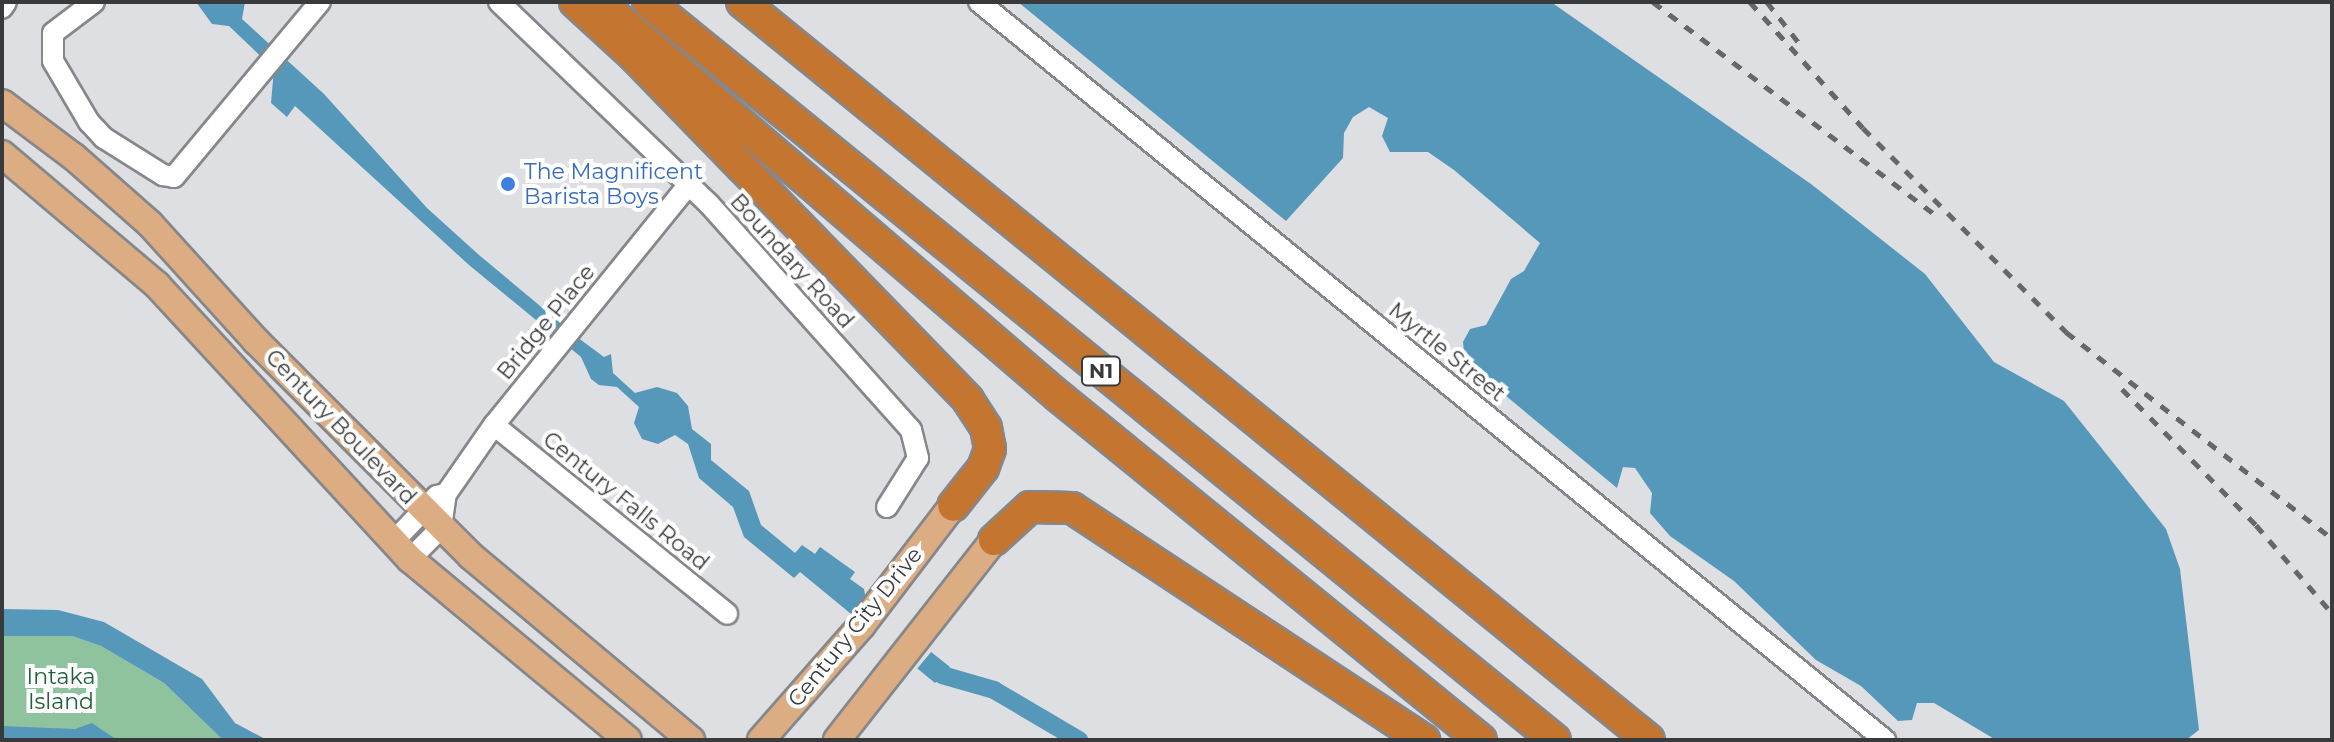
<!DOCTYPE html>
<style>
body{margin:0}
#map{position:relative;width:2334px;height:742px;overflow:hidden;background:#dedfe2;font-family:Montserrat,sans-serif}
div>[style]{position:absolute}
.green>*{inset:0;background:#8ec39e}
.water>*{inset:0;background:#5598ba}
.pier>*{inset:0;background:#dedfe2;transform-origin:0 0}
.canal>*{height:18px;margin:-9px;padding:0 9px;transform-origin:9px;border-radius:9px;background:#5598ba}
.roads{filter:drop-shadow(2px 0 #86878a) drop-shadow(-2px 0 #86878a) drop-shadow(0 2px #86878a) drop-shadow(0 -2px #86878a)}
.minor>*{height:20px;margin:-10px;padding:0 10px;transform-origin:10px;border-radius:10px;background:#fff}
.major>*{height:26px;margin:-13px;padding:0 13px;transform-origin:13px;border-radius:13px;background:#dcac82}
.highway>*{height:30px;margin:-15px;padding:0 15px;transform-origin:15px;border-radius:15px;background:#c4752f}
.rail>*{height:5px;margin-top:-2.5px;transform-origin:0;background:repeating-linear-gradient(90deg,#666768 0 10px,transparent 0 20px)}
.dots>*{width:22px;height:22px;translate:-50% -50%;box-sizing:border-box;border:4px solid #fff;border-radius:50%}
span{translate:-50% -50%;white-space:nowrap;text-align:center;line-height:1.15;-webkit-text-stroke:8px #fff;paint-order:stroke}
.shield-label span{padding:2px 6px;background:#fff;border:2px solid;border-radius:6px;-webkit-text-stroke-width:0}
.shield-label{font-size:20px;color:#393a3b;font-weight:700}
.shop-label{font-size:22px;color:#366cbe}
.left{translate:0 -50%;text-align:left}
.street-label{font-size:22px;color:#393a3b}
.park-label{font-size:22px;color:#1d5f38}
.frame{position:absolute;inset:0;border:4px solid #393a3b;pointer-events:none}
</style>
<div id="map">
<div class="green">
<div style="clip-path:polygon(2px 636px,72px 636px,101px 646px,164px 683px,223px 740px,2px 740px)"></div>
</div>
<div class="water">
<div style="clip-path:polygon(196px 2px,245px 2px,242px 19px,324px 94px,427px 208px,479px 255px,581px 340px,604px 357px,611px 354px,613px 373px,635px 393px,657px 387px,677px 393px,688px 406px,692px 429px,711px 444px,711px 460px,749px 491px,761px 525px,795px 553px,802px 545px,815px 554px,820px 547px,855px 572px,850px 579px,864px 589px,866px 600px,950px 667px,935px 683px,800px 572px,794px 578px,744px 537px,733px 507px,699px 478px,688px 444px,675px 435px,658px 444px,642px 439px,634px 423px,639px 407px,617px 387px,599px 385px,591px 379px,581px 357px,469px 265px,295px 106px,287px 117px,271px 103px,274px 69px,229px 26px,212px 24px)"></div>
<div style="clip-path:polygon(1018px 2px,1551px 2px,1811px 184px,1925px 274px,1994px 362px,2064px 401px,2166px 529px,2180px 569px,2199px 730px,2186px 740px,1996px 740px,1934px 703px,1917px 703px,1912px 720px,1898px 721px,1861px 686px,1816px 660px,1734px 581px,1670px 536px,1650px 513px,1652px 493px,1635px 468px,1623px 467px,1617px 488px,1465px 362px,1463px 342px,1470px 329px,1486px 325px,1511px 279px,1524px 271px,1540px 243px,1454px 170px,1428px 152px,1390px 152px,1382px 136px,1388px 118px,1369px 107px,1353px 117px,1344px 133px,1343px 158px,1286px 221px)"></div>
<div style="clip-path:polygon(2px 609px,58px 610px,104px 622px,202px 679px,235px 723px,267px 740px,223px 740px,164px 683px,101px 646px,72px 636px,2px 636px)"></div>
<div style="clip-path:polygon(92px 723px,117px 740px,2px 740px,2px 726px,75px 729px)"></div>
</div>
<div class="pier">
<div style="left:869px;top:597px;width:83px;height:27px;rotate:40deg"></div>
</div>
<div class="canal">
<div style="left:942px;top:675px;width:54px;rotate:16.1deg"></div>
<div style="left:994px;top:690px;width:99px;rotate:30.5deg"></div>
</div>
<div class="roads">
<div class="minor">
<div style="left:94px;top:2px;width:51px;rotate:142.9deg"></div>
<div style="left:53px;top:33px;width:28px;rotate:90deg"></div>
<div style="left:53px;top:61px;width:71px;rotate:59.5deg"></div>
<div style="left:89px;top:122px;width:22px;rotate:47deg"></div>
<div style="left:104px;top:138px;width:70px;rotate:32.1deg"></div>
<div style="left:163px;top:175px;width:11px;rotate:10deg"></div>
<div style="left:174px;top:177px;width:228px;rotate:-50.2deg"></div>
<div style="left:499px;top:2px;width:291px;rotate:43.9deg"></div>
<div style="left:709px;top:204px;width:303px;rotate:48.2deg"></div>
<div style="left:911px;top:430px;width:29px;rotate:76deg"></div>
<div style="left:918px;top:458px;width:58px;rotate:122.3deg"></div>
<div style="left:979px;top:2px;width:1169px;rotate:39.17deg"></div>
<div style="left:2px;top:8px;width:7px;rotate:-56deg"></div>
<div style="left:494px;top:425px;width:300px;rotate:39deg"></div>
<div style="left:393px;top:542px;width:64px;rotate:-46.3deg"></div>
<div style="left:437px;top:496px;width:9px;rotate:-13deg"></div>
<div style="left:446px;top:494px;width:84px;rotate:-55.2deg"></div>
<div style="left:494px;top:425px;width:310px;rotate:-51deg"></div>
<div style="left:410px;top:559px;width:44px;rotate:-45deg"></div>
<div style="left:441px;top:528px;width:34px;rotate:-82deg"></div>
</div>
<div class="major">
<div style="left:2px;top:103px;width:90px;rotate:36.9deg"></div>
<div style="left:74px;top:157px;width:101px;rotate:41.4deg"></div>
<div style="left:150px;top:224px;width:158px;rotate:47.8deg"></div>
<div style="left:256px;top:341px;width:304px;rotate:45deg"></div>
<div style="left:471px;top:556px;width:287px;rotate:39.9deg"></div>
<div style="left:2px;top:154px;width:203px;rotate:40.2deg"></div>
<div style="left:157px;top:285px;width:373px;rotate:47.3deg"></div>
<div style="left:410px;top:559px;width:283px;rotate:39.7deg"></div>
<div style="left:761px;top:740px;width:152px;rotate:-48.7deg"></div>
<div style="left:861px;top:626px;width:142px;rotate:-52.7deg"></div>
<div style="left:837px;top:740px;width:246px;rotate:-51.9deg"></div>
</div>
<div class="highway">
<div style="left:575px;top:2px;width:80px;rotate:42.5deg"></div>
<div style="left:634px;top:56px;width:479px;rotate:45.8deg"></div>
<div style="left:968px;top:400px;width:33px;rotate:57deg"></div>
<div style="left:986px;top:428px;width:21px;rotate:79deg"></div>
<div style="left:990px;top:449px;width:20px;rotate:110deg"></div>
<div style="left:983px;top:468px;width:48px;rotate:128.3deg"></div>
<div style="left:599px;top:2px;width:605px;rotate:40.64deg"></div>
<div style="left:1058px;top:396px;width:545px;rotate:39.12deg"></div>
<div style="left:648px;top:2px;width:1169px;rotate:39.13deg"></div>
<div style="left:742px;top:2px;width:1169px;rotate:39.13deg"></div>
<div style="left:994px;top:540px;width:49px;rotate:-42.5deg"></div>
<div style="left:1030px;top:507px;width:42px;rotate:1.4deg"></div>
<div style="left:1072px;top:508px;width:422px;rotate:33.4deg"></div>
</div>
</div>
<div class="rail">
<div style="left:1653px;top:2px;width:351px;rotate:37deg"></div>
<div style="left:1750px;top:2px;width:169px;rotate:48.1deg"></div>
<div style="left:1863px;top:128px;width:288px;rotate:45.1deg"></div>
<div style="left:2066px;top:332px;width:336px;rotate:37.8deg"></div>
<div style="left:1767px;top:2px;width:52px;rotate:52deg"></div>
<div style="left:2122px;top:389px;width:191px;rotate:45.4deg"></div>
<div style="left:2256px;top:525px;width:116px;rotate:49.2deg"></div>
</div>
<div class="dots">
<div style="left:508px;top:184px;background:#3f7fe0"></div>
</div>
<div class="shield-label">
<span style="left:1101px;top:371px">N1</span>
</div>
<div class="shop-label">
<span class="left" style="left:524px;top:184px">The Magnificent<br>Barista Boys</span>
</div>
<div class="street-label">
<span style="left:792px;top:261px;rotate:48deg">Boundary Road</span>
<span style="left:546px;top:322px;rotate:-51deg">Bridge Place</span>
<span style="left:1447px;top:352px;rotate:39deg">Myrtle Street</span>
<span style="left:341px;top:427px;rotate:46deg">Century Boulevard</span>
<span style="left:626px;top:501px;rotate:39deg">Century Falls Road</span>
<span style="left:855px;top:627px;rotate:-51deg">Century City Drive</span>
</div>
<div class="park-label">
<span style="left:61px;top:689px">Intaka<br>Island</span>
</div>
<div class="frame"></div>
</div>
